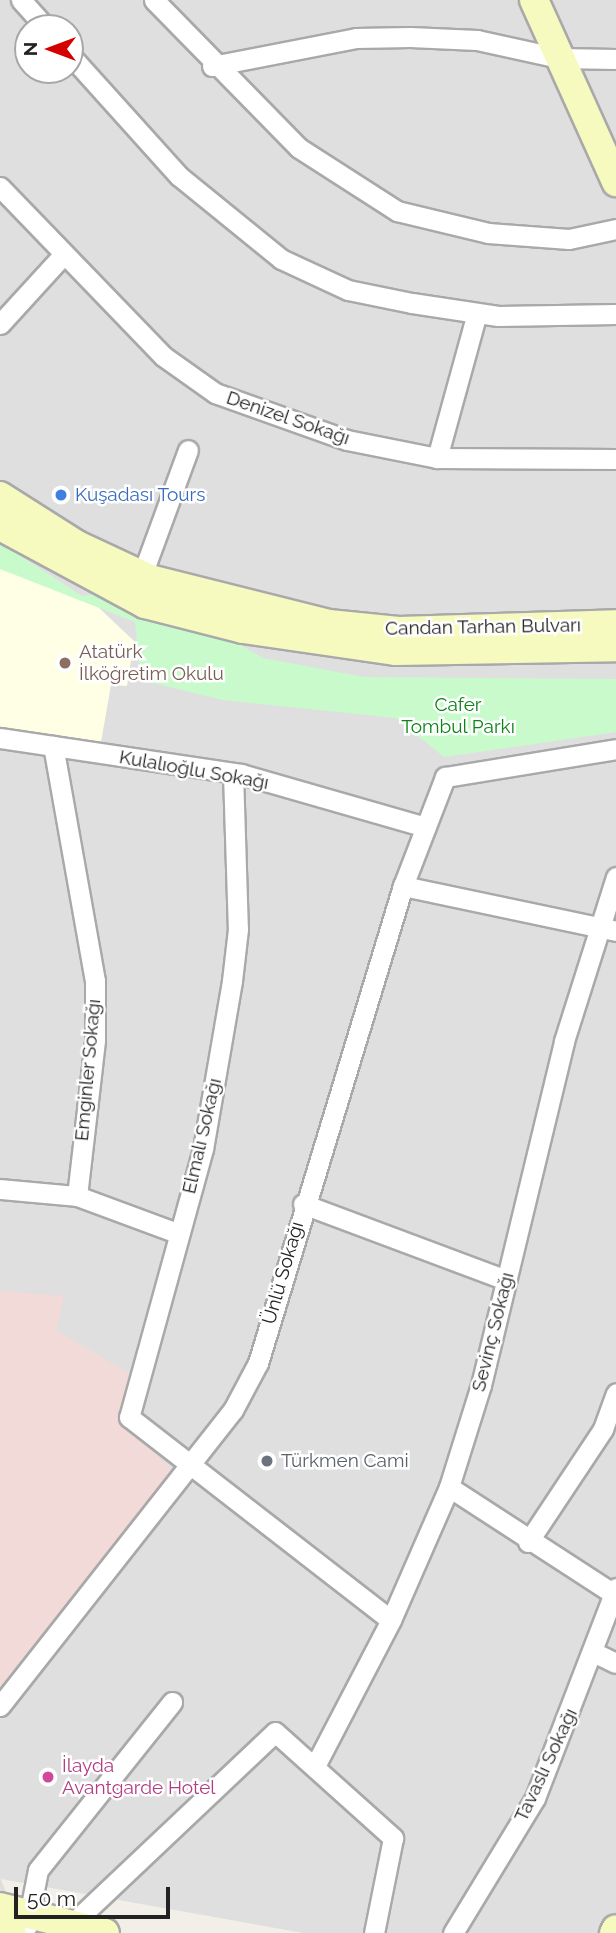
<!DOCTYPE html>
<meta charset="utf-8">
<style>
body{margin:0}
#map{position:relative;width:616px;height:1933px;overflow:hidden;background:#f2efe9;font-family:Raleway,sans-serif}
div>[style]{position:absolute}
.residential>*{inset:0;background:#e0dfdf}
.commercial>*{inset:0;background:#f2dad9}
.education>*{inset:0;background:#ffffe5}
.park>*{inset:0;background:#c8facc}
.roads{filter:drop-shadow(2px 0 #a9a9a9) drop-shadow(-2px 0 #a9a9a9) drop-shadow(0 2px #a9a9a9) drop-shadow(0 -2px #a9a9a9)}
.street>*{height:19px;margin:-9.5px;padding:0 9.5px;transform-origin:9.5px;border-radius:9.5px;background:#fff}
.secondary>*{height:28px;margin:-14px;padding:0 14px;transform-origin:14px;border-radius:14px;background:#f7fabf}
.dots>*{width:19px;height:19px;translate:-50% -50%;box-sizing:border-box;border:4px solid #fff;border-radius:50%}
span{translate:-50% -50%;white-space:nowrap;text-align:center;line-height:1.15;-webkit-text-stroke:5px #fff;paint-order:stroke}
.street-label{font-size:19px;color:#222}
.shop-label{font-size:19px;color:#366cbe}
.left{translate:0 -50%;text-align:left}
.education-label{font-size:19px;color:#785e54}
.park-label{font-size:19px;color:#0c8416}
.worship-label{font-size:19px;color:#5b616d}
.hotel-label{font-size:19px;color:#b23c85}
.north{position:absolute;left:14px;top:14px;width:70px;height:70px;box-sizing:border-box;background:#fff;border:2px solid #a7a7a7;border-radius:50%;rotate:270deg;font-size:19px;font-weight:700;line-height:28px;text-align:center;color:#222}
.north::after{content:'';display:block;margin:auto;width:24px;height:32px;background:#d40000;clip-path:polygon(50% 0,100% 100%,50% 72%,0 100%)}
.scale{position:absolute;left:14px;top:1887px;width:156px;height:32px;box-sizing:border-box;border:4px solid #222;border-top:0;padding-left:9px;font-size:21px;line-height:24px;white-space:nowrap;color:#222;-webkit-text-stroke:5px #fff;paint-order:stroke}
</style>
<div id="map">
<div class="residential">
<div style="clip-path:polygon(evenodd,0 0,616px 0,616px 1933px,303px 1933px,1px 1879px,21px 1933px,0 1933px,0 0,28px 28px,70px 28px,70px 70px,28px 70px,28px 28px)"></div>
</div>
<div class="commercial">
<div style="clip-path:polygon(0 1291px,64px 1296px,56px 1330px,132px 1375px,119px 1418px,172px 1470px,0 1689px)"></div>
</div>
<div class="education">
<div style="clip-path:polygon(0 543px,98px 607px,134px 641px,127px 686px,111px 685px,101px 742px,0 727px)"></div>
</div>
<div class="park">
<div style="clip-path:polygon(0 543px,82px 596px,118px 591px,192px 617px,263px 658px,364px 677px,616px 679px,616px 732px,444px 757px,396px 718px,223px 700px,141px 680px,135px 622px,0 569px)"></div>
</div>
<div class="roads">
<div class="street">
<div style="left:21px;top:0;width:38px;rotate:48deg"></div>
<div style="left:154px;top:0;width:207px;rotate:45.6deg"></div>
<div style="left:299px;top:148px;width:117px;rotate:32.7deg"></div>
<div style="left:397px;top:211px;width:94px;rotate:13.6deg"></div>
<div style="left:488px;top:233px;width:81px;rotate:4.2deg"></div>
<div style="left:569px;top:239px;width:48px;rotate:-12deg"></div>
<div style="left:70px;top:55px;width:163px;rotate:48deg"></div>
<div style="left:179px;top:176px;width:132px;rotate:39.1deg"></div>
<div style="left:281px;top:259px;width:74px;rotate:24.8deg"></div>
<div style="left:348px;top:290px;width:65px;rotate:11.5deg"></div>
<div style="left:412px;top:303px;width:87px;rotate:8.6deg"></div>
<div style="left:498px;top:316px;width:118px;rotate:-1deg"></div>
<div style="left:212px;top:66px;width:147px;rotate:-11deg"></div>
<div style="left:356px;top:38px;width:54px;rotate:-1.1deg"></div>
<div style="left:410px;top:37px;width:67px;rotate:2.6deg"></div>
<div style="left:477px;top:40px;width:84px;rotate:12.4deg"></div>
<div style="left:559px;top:58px;width:57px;rotate:1deg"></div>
<div style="left:0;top:187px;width:235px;rotate:46deg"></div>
<div style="left:163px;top:356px;width:64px;rotate:35.4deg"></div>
<div style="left:215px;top:393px;width:140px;rotate:19.6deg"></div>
<div style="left:347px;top:440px;width:92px;rotate:11.3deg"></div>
<div style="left:437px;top:458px;width:179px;rotate:0.3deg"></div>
<div style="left:0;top:324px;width:95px;rotate:-47.6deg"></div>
<div style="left:437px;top:458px;width:150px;rotate:-74.6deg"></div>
<div style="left:142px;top:575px;width:133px;rotate:-69.8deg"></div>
<div style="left:0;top:738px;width:244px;rotate:8.5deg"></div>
<div style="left:241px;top:774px;width:192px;rotate:16deg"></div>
<div style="left:233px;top:773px;width:156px;rotate:88.2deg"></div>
<div style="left:238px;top:929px;width:52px;rotate:96.6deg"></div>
<div style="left:232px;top:981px;width:170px;rotate:99.8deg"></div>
<div style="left:203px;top:1149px;width:278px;rotate:105.4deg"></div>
<div style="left:129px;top:1417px;width:331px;rotate:37.8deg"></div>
<div style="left:403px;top:886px;width:218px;rotate:11.9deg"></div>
<div style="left:0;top:1189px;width:77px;rotate:5.2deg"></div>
<div style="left:77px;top:1196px;width:157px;rotate:-83.4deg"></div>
<div style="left:95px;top:1040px;width:59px;rotate:-90deg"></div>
<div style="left:95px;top:981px;width:239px;rotate:-100.1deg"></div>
<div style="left:77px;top:1196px;width:107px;rotate:20.3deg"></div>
<div style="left:303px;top:1204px;width:217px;rotate:20.5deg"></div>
<div style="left:449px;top:1487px;width:197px;rotate:33deg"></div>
<div style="left:528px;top:1542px;width:136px;rotate:-56.4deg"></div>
<div style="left:603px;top:1429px;width:38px;rotate:-70deg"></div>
<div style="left:593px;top:1652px;width:25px;rotate:26deg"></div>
<div style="left:0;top:1706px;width:377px;rotate:-51.8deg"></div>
<div style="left:233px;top:1410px;width:53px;rotate:-62deg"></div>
<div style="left:258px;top:1363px;width:499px;rotate:-73.1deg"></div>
<div style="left:403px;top:886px;width:117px;rotate:-68.9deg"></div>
<div style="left:445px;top:777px;width:173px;rotate:-9.3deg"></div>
<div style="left:315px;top:1766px;width:165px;rotate:-62.5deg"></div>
<div style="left:391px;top:1620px;width:145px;rotate:-66.4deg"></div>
<div style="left:449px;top:1487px;width:107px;rotate:-72.6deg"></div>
<div style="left:481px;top:1385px;width:354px;rotate:-76.4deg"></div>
<div style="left:564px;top:1041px;width:172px;rotate:-72.4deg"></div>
<div style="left:72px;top:1924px;width:279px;rotate:-43.4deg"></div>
<div style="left:275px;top:1732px;width:159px;rotate:41.9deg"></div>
<div style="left:393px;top:1838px;width:97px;rotate:101.3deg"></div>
<div style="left:27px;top:1926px;width:57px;rotate:-78.9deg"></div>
<div style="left:38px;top:1870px;width:215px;rotate:-51.4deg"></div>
<div style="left:453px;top:1933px;width:158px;rotate:-58.7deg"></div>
<div style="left:535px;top:1798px;width:225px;rotate:-68.9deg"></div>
</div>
<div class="secondary">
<div style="left:534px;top:0;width:200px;rotate:65.7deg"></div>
<div style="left:0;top:496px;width:91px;rotate:32.5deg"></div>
<div style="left:77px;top:545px;width:81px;rotate:25deg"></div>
<div style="left:150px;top:579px;width:185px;rotate:14.1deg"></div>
<div style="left:329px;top:624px;width:70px;rotate:5.7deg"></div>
<div style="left:399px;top:631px;width:217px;rotate:-1.8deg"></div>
<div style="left:0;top:526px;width:165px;rotate:28.3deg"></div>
<div style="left:145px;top:604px;width:101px;rotate:14.3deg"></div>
<div style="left:243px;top:629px;width:155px;rotate:8.2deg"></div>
<div style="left:396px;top:651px;width:220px;rotate:-1deg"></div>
<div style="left:0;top:1907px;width:108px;rotate:13.9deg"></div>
<div style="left:0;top:1922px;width:16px;rotate:43deg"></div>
<div style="left:614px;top:1933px;width:4px;rotate:-63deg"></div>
</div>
</div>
<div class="dots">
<div style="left:61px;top:495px;background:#3f7fe0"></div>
<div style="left:65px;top:663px;background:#8d6e63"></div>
<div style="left:267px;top:1461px;background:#6b7280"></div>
<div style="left:48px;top:1777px;background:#d1479c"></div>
</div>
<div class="street-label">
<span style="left:288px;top:418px;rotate:19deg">Denizel Sokağı</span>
<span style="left:483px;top:627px;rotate:-1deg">Candan Tarhan Bulvarı</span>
<span style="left:194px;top:770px;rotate:10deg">Kulalıoğlu Sokağı</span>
<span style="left:88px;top:1070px;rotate:-85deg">Emginler Sokağı</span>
<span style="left:202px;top:1136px;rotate:-77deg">Elmalı Sokağı</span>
<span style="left:283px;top:1273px;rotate:-74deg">Ünlü Sokağı</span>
<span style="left:493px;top:1332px;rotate:-76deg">Sevinç Sokağı</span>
<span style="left:546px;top:1765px;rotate:-65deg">Tavaslı Sokağı</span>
</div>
<div class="shop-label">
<span class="left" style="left:75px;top:495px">Kuşadası Tours</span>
</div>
<div class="education-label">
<span class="left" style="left:79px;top:663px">Atatürk<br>İlköğretim Okulu</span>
</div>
<div class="park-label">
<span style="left:458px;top:716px">Cafer<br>Tombul Parkı</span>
</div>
<div class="worship-label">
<span class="left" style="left:281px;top:1461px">Türkmen Cami</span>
</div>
<div class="hotel-label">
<span class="left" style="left:62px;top:1777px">İlayda<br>Avantgarde Hotel</span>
</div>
<div class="north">N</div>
<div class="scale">50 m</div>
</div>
